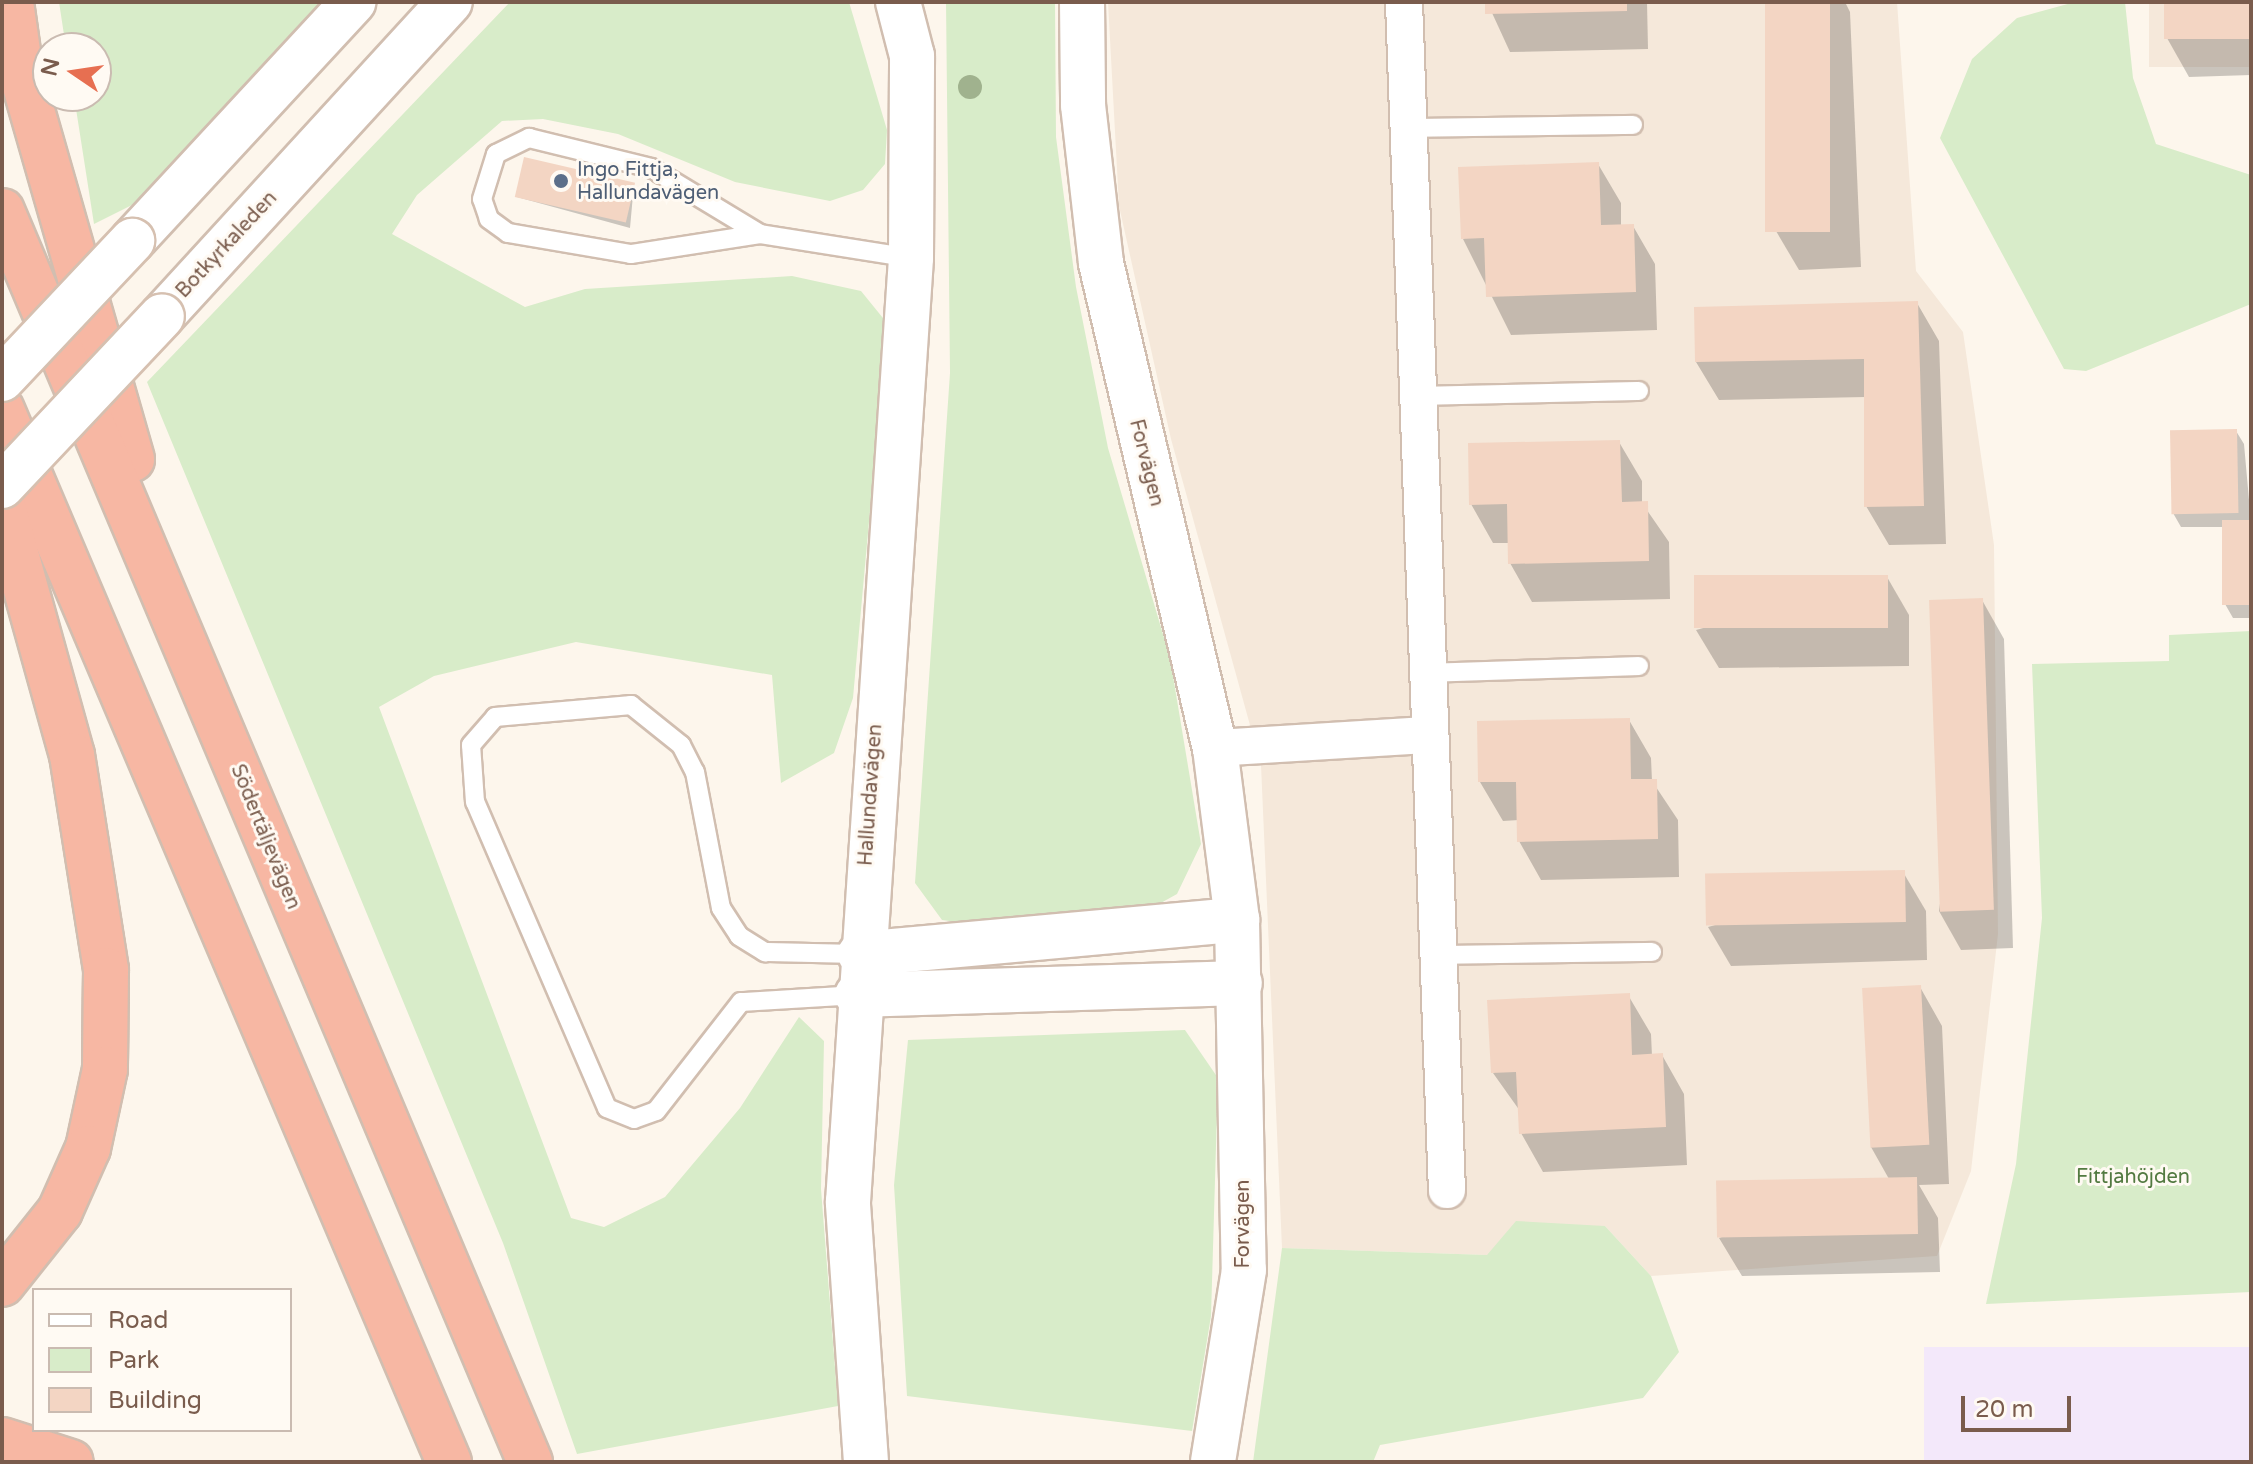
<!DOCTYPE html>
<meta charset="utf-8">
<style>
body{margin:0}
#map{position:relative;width:2253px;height:1464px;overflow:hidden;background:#fdf6ec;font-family:"Varela Round",sans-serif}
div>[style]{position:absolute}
.residential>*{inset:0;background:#f5e8da;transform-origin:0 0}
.education>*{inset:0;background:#f3e8fa;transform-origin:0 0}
.green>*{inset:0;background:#d8ecc9}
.shadow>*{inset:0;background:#0003}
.building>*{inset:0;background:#f3d5c3;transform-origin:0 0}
.roads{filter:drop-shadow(2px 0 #d1beb0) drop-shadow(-2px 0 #d1beb0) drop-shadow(0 2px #d1beb0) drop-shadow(0 -2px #d1beb0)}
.service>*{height:18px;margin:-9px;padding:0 9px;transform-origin:9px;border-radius:9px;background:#fff}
.minor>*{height:36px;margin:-18px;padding:0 18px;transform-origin:18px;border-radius:18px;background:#fff}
.tertiary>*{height:44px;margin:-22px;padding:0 22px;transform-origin:22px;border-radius:22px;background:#fff}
.secondary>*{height:44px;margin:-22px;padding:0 22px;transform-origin:22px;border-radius:22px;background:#fff}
.motorway>*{height:44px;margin:-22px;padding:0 22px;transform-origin:22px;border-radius:22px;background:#f7b7a3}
.bridges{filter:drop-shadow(2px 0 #d6c0b0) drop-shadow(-2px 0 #d6c0b0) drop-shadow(0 2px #d6c0b0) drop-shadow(0 -2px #d6c0b0)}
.secondary-bridge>*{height:44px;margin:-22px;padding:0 22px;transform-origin:22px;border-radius:22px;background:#fff}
.trees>*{width:24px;height:24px;margin:-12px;border-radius:50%;background:#a0b28e}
.dots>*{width:22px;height:22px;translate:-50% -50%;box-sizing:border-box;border:4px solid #fffaf3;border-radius:50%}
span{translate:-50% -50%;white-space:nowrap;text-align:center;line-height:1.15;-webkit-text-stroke:6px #fffaf3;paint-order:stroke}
.service-label{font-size:20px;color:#4e5e75}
.left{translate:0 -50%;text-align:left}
.street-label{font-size:20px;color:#7a5c4d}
.park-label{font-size:20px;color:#537a41}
.frame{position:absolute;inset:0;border:4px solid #7a5c4d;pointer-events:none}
.legend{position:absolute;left:32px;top:1288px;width:260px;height:144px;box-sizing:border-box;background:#fffaf3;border:2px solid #cabbb1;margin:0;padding:10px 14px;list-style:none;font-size:24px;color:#7a5c4d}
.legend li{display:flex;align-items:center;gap:16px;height:40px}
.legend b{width:40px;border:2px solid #cabbb1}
.north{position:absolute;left:32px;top:32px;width:80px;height:80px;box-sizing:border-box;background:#fffaf3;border:2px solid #cabbb1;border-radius:50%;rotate:283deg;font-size:22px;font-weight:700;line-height:32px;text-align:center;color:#7a5c4d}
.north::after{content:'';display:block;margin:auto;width:28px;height:36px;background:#e76f51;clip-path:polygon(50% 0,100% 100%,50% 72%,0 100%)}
.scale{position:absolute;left:1961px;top:1396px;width:110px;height:36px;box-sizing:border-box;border:4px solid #7a5c4d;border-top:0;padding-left:10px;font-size:24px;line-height:28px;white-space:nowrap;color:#7a5c4d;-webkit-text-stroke:6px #fffaf3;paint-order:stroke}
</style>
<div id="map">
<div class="residential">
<div style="clip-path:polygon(1108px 2px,1897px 2px,1916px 271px,1963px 332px,1994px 545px,1998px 934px,1971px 1171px,1937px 1256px,1651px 1276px,1605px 1226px,1487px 1255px,1282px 1248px,1261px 765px,1171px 439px,1119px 206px)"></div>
<div style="left:2149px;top:2px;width:102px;height:65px"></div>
</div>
<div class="education">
<div style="left:2251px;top:1347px;width:115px;height:327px;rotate:90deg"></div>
</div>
<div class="green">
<div style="clip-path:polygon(59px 2px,333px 2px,148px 197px,94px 224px,74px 96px,96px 96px,96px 48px,66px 48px)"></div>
<div style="clip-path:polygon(510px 2px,849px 2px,887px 130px,885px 164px,863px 190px,830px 201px,735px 182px,618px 134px,543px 119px,502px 121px,417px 195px,392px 234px,525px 307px,585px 289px,792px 276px,861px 291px,887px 323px,853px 698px,834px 753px,781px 783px,772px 675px,576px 642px,434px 676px,379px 707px,571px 1218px,604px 1227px,665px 1197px,740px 1108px,799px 1017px,824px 1041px,821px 1189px,838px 1406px,577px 1454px,503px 1243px,147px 382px)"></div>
<div style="clip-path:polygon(946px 2px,1055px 2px,1056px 137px,1076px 287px,1108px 448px,1170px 658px,1201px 844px,1177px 894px,1150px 909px,995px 927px,942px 920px,915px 883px,950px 373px)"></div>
<div style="clip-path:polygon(2075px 2px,2125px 2px,2133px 78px,2156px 144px,2251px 175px,2251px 304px,2086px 371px,2064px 369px,1940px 138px,1972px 59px,2017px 18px)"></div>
<div style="clip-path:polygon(2251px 631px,2251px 1292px,1986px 1304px,2016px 1164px,2042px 918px,2032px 664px,2169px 661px,2169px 635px)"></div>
<div style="clip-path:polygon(1185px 1030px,1218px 1078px,1211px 1316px,1192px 1431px,907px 1396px,894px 1185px,908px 1040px)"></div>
<div style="clip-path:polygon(1516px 1221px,1605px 1226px,1651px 1276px,1679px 1352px,1643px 1398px,1380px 1445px,1373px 1462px,1253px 1462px,1282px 1248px,1487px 1255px)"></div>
</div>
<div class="shadow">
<div style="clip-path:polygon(1487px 2px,1647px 2px,1648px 49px,1510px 52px)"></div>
<div style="clip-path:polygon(1767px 2px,1845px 2px,1850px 12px,1861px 267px,1799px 270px,1776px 231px)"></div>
<div style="clip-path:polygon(2166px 2px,2251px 2px,2251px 75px,2189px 77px,2167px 38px)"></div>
<div style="clip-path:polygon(1598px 164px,1621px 203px,1621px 226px,1633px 226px,1655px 264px,1657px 330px,1511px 335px,1463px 239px)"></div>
<div style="clip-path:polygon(634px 184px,630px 228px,517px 197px)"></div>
<div style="clip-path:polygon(1917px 303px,1939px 341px,1946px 544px,1889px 545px,1866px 506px,1866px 397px,1719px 400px,1696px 362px)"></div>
<div style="clip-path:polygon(2236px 431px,2244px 444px,2251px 522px,2251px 618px,2233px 618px,2225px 604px,2224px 527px,2181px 527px,2173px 513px)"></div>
<div style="clip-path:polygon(1619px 442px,1642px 481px,1642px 503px,1669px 542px,1670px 599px,1532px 602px,1510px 563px,1509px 543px,1493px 543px,1471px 504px)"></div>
<div style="clip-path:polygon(1887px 577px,1909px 615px,1909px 666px,1719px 668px,1696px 630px)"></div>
<div style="clip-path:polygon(1982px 600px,2004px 639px,2013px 948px,1961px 950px,1939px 911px)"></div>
<div style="clip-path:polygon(1629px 720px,1651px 758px,1652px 781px,1678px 820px,1679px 877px,1541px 880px,1519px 841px,1519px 820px,1503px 821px,1480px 782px)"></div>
<div style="clip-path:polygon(1903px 872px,1926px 911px,1927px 960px,1731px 966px,1708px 927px)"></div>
<div style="clip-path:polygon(1920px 987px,1942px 1026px,1949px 1184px,1919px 1185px,1938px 1218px,1940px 1272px,1742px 1276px,1719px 1238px,1889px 1179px,1871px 1147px)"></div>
<div style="clip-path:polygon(1628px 995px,1651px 1034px,1652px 1056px,1662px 1055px,1684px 1094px,1687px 1165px,1543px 1172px,1521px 1133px,1520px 1111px,1493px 1073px)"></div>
</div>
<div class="building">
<div style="clip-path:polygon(1485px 2px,1627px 2px,1627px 11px,1485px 14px)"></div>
<div style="left:1765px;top:2px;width:65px;height:230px"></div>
<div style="left:2164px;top:2px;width:87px;height:37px"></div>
<div style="left:524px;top:157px;width:114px;height:41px;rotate:13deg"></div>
<div style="clip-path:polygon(1599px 162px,1601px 225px,1634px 224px,1636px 292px,1486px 297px,1484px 238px,1461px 239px,1458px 167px)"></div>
<div style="clip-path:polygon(1918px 301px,1924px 506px,1864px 507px,1864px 359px,1695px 362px,1694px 307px)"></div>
<div style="left:2237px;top:429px;width:84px;height:67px;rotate:89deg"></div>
<div style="clip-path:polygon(1620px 440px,1622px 502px,1648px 501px,1649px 561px,1508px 564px,1507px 504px,1469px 505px,1468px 443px)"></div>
<div style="left:2251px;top:520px;width:85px;height:29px;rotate:90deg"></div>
<div style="left:1888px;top:575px;width:53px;height:194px;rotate:90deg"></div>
<div style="left:1983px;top:598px;width:312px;height:54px;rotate:88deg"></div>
<div style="clip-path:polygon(1630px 718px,1631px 779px,1657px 779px,1658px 839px,1517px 842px,1516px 782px,1478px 782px,1477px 721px)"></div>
<div style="left:1905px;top:870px;width:52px;height:200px;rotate:89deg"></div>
<div style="left:1921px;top:985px;width:160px;height:59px;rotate:87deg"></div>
<div style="clip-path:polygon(1630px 993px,1632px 1055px,1663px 1053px,1666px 1127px,1519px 1134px,1516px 1072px,1491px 1073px,1487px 1000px)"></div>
<div style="left:1917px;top:1177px;width:57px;height:201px;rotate:89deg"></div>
</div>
<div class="roads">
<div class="service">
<div style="left:1407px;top:128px;width:226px;rotate:-0.8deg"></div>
<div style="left:760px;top:234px;width:131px;rotate:171.2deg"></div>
<div style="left:631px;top:254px;width:125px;rotate:-170.3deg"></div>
<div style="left:508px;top:233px;width:24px;rotate:-144deg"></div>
<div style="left:489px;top:219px;width:21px;rotate:-109deg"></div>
<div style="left:482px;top:199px;width:47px;rotate:-72.7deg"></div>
<div style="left:496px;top:154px;width:37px;rotate:-26deg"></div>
<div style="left:529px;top:138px;width:126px;rotate:13.8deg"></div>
<div style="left:651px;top:168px;width:127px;rotate:31.2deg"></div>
<div style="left:760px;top:234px;width:153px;rotate:9deg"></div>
<div style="left:1415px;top:396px;width:224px;rotate:-1.3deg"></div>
<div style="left:1426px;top:673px;width:213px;rotate:-1.9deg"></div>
<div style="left:1437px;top:955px;width:215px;rotate:-0.8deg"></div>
<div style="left:857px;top:995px;width:116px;rotate:176.5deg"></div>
<div style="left:741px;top:1002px;width:138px;rotate:127.9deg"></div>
<div style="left:656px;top:1111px;width:23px;rotate:160deg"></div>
<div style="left:634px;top:1119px;width:29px;rotate:-158deg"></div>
<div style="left:607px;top:1108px;width:333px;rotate:-113.3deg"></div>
<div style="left:475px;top:802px;width:57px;rotate:-94deg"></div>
<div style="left:471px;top:745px;width:37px;rotate:-49deg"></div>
<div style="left:495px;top:717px;width:137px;rotate:-5deg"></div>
<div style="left:631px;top:705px;width:64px;rotate:38.7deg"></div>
<div style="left:681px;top:745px;width:30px;rotate:63deg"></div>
<div style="left:695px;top:772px;width:138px;rotate:79.2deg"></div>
<div style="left:721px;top:908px;width:33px;rotate:57deg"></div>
<div style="left:739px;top:936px;width:31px;rotate:32deg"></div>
<div style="left:765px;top:952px;width:95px;rotate:1.2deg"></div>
</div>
<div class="minor">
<div style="left:1404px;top:2px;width:1189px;rotate:87.93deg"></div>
<div style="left:1215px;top:748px;width:214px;rotate:-3.5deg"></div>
</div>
<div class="tertiary">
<div style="left:1082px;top:2px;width:103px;rotate:89.4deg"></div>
<div style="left:1083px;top:105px;width:159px;rotate:83.5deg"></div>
<div style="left:1101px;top:263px;width:498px;rotate:76.8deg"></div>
<div style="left:1215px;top:748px;width:173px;rotate:82.7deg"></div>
<div style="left:1237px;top:920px;width:350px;rotate:88.9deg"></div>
<div style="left:1244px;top:1270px;width:194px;rotate:99.2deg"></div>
<div style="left:860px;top:954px;width:379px;rotate:-5.2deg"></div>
<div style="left:857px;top:995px;width:383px;rotate:-1.8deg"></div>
</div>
<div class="secondary">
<div style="left:132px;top:241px;width:326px;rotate:-47.2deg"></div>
<div style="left:162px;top:316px;width:426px;rotate:-47.5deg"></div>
<div style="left:866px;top:1462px;width:261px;rotate:-94deg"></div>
<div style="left:848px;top:1202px;width:946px;rotate:-86.18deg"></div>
<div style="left:911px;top:258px;width:202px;rotate:-89.7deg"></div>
<div style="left:912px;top:56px;width:56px;rotate:-104.5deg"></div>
</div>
<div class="motorway">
<div style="left:11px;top:2px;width:71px;rotate:81.9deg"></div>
<div style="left:21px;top:72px;width:403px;rotate:74deg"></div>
<div style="left:2px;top:211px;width:1358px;rotate:67.12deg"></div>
<div style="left:2px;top:410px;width:1143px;rotate:66.98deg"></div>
<div style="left:2px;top:503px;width:262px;rotate:74.5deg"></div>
<div style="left:72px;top:755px;width:218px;rotate:81deg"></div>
<div style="left:106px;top:970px;width:99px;rotate:90.6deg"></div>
<div style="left:105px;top:1069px;width:81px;rotate:102.1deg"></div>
<div style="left:88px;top:1148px;width:69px;rotate:114deg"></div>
<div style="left:60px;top:1211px;width:93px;rotate:128.5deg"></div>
<div style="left:2px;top:1440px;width:72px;rotate:17.7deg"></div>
</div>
</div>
<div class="bridges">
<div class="secondary-bridge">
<div style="left:2px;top:379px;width:190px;rotate:-46.7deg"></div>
<div style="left:2px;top:486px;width:233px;rotate:-46.7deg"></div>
</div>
</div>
<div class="trees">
<div style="left:970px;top:87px"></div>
</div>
<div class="dots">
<div style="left:561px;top:181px;background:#5c6f8a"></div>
</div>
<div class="service-label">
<span class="left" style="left:577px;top:182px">Ingo Fittja,<br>Hallundavägen</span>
</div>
<div class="street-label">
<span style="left:227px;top:245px;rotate:-47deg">Botkyrkaleden</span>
<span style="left:1146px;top:463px;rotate:76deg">Forvägen</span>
<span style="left:871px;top:795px;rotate:-86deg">Hallundavägen</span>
<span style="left:265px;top:837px;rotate:68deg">Södertäljevägen</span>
<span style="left:1243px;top:1224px;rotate:-90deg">Forvägen</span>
</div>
<div class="park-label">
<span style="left:2133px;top:1177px">Fittjahöjden</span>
</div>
<div class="frame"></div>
<ul class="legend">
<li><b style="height:10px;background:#fff"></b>Road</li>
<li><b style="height:22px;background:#d8ecc9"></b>Park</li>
<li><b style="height:22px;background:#f3d5c3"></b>Building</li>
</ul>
<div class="north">N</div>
<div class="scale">20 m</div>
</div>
